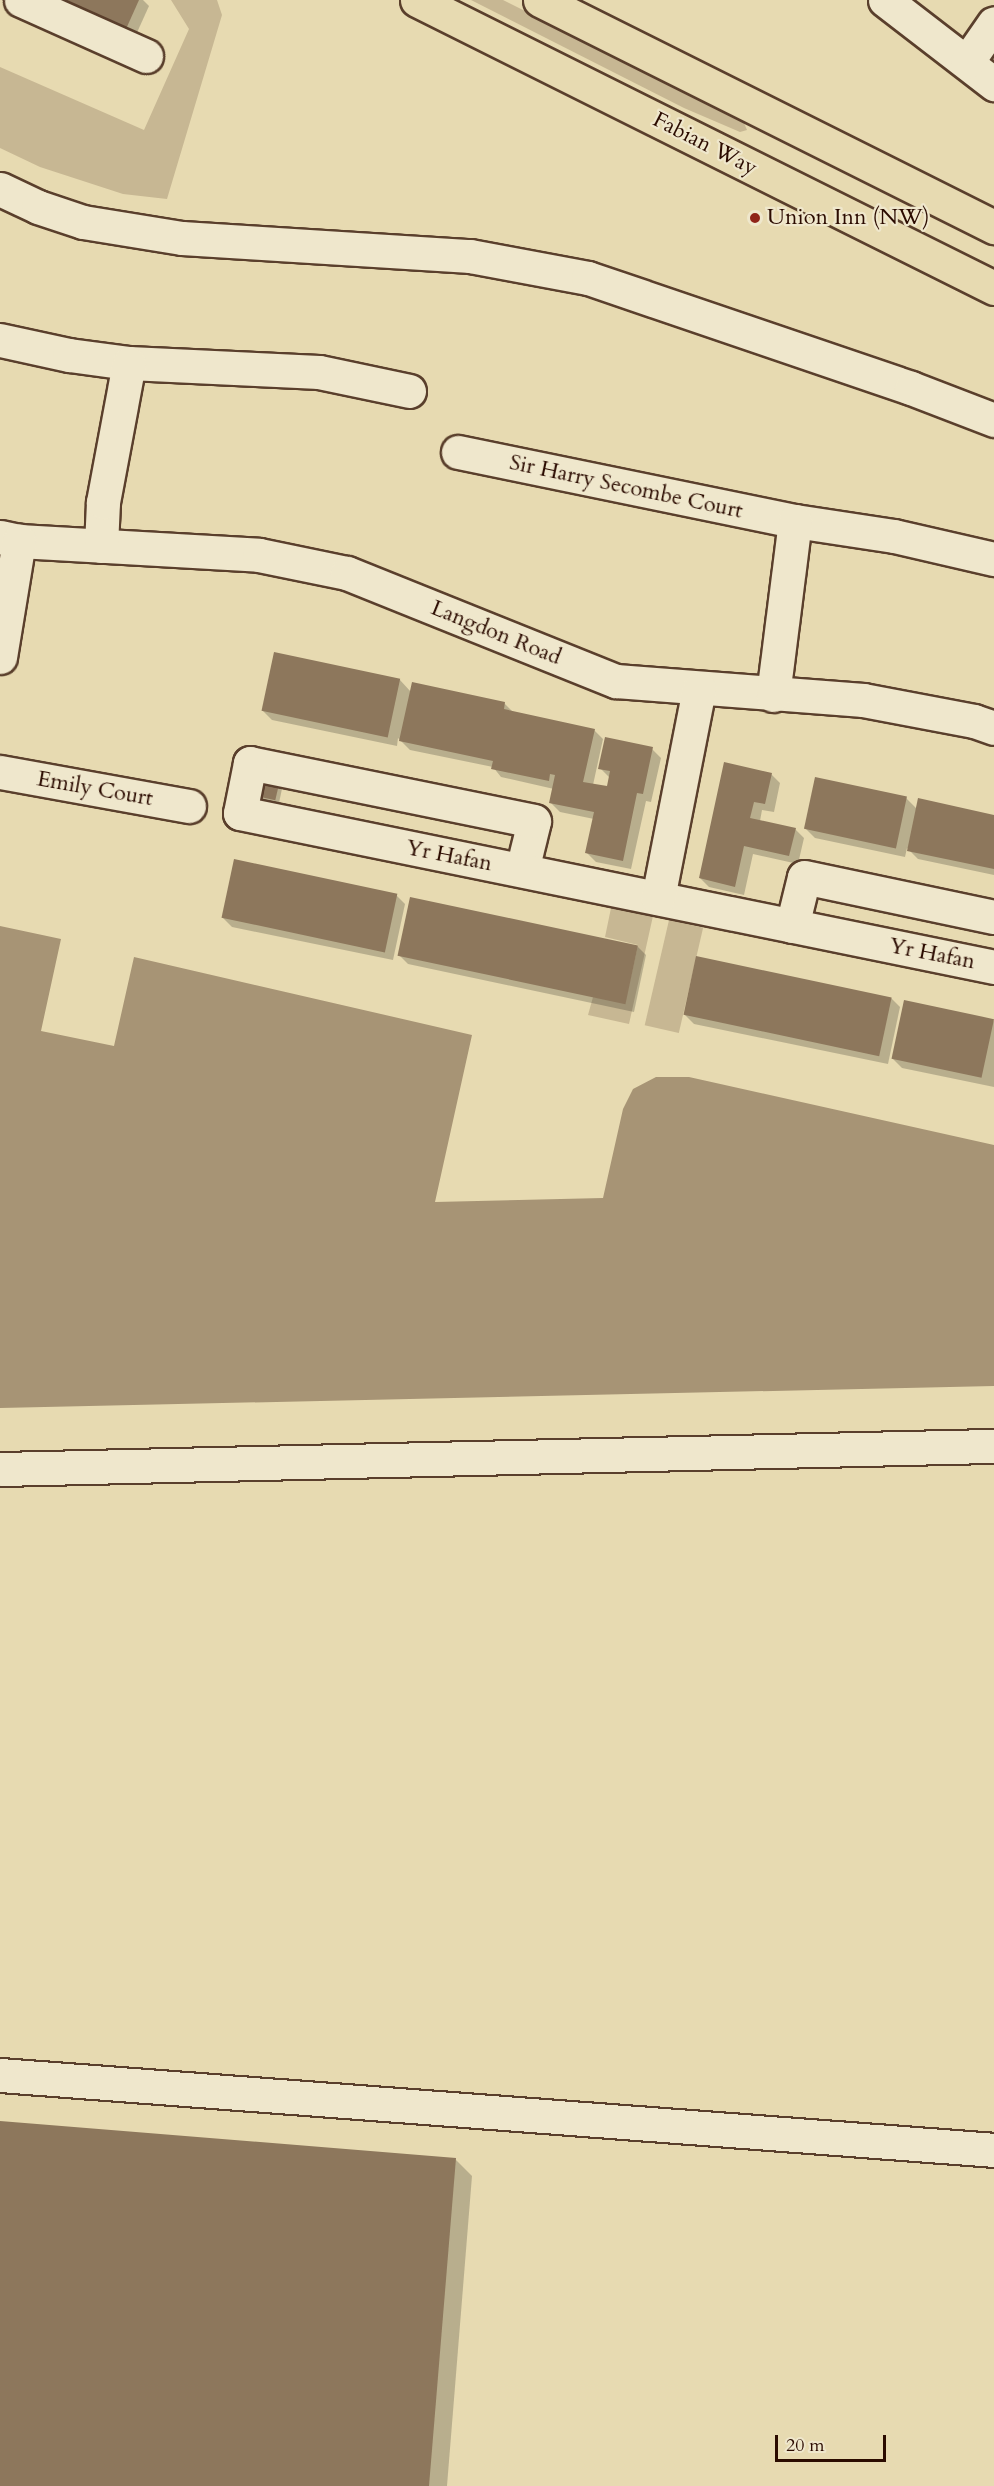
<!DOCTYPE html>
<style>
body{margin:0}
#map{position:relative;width:994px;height:2486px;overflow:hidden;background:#e7dab1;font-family:Cardo,serif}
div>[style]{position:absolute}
.green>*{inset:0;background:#c7b793;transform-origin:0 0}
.water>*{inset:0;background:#a79475}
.shadow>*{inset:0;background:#0003}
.building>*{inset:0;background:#8d775c;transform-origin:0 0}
.roads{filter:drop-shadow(2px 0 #5a3f2c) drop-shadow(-2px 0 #5a3f2c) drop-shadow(0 2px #5a3f2c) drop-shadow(0 -2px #5a3f2c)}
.minor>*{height:33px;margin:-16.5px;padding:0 16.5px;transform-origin:16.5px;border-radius:16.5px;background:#efe7cc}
.highway>*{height:33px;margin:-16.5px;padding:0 16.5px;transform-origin:16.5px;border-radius:16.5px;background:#e7dab1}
.dots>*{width:16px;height:16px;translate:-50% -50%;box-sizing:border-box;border:3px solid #efe7cc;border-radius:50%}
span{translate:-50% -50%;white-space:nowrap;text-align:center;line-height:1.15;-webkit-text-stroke:4.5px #efe7cc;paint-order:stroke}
.street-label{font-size:22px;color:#2b0b00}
.poi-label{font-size:22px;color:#2b0b00}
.left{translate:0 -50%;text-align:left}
.scale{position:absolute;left:775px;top:2435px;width:111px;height:27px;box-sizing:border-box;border:3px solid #2b0b00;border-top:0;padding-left:8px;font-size:18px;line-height:21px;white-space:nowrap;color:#2b0b00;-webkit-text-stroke:4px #efe7cc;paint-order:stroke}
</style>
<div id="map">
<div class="green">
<div style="clip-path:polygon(171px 0,217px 0,222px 15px,167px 199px,123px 194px,40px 167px,0 148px,0 67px,144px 130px,189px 29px)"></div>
<div style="clip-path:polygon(471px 0,503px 0,691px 94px,744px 123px,747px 130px,740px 132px,684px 108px)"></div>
<div style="clip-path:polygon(611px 908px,653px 916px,629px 1024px,588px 1015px,593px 997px,625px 1003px,638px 945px,605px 937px)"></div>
<div style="left:669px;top:920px;width:35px;height:108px;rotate:13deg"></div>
</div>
<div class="water">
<div style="clip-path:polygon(0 926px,61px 939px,41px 1031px,114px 1046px,134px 957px,472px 1035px,435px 1202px,603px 1198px,623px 1109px,633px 1089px,656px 1077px,689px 1077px,994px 1145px,994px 1386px,0 1408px)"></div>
</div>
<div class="shadow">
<div style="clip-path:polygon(54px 0,143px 0,149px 6px,135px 37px)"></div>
<div style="clip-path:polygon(400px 680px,411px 692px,504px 703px,514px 713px,594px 730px,603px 739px,593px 785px,608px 788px,610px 778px,600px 768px,652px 749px,661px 758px,651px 802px,646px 801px,631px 869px,596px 862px,587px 853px,594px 819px,560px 812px,551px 803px,554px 789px,501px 777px,493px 767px,410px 750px,398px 738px,397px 746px,272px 720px,263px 711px)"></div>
<div style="clip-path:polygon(771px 774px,780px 783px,774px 812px,762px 810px,760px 821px,795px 829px,804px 838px,798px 864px,753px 854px,744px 895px,709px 887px,700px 878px)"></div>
<div style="clip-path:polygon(260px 775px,283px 784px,279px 803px,259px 798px)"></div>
<div style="clip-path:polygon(906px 798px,917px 809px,994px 817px,994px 875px,918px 859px,907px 848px,905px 857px,815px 838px,806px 829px)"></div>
<div style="clip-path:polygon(396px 895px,405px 904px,393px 960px,232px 927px,223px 918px)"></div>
<div style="clip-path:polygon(637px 946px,646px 955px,634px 1012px,408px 964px,399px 955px)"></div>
<div style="clip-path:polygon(891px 998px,900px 1007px,888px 1064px,694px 1024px,685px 1015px)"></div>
<div style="clip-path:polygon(994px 1021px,994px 1087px,902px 1068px,893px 1059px)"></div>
<div style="clip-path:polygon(0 2123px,455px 2159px,472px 2176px,447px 2486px,0 2486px)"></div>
</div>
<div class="building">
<div style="clip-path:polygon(61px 0,139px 0,126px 29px)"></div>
<div style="left:274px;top:652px;width:129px;height:60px;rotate:12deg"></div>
<div style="clip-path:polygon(412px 682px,505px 702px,504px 709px,595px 729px,583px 782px,607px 786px,610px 771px,598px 769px,605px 737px,653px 747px,643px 794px,637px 793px,623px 861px,585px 853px,594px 812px,549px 803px,555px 775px,550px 774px,549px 781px,491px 769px,493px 761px,399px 741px)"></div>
<div style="clip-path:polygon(724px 762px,772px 773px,765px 804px,754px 802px,750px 818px,796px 828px,789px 856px,744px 846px,735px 887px,699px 878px)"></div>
<div style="left:259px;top:773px;width:22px;height:23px;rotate:13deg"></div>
<div style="left:815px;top:777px;width:94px;height:53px;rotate:12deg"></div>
<div style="clip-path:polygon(918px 798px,994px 815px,994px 869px,907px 851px)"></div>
<div style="left:234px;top:859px;width:167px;height:60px;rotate:12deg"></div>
<div style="left:410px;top:897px;width:233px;height:60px;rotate:12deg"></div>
<div style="left:696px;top:956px;width:200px;height:60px;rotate:12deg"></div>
<div style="left:904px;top:1000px;width:92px;height:60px;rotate:12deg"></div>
<div style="clip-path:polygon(0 2121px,456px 2158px,429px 2486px,0 2486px)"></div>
</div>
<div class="roads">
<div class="minor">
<div style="left:21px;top:0;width:137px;rotate:24.1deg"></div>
<div style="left:885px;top:0;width:138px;rotate:37.6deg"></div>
<div style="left:967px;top:62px;width:47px;rotate:-55.3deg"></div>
<div style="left:0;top:189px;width:42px;rotate:25.3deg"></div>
<div style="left:38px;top:207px;width:47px;rotate:18.4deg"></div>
<div style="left:83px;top:222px;width:100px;rotate:9.2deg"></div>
<div style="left:182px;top:238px;width:289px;rotate:3.6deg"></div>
<div style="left:470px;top:256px;width:120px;rotate:10.6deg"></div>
<div style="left:588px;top:278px;width:341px;rotate:18.8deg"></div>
<div style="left:911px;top:388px;width:89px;rotate:21.1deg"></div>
<div style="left:0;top:340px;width:71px;rotate:12.3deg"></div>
<div style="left:69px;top:355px;width:61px;rotate:7.6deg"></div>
<div style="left:129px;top:363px;width:190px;rotate:2.7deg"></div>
<div style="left:319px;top:372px;width:92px;rotate:11.9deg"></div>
<div style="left:458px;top:452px;width:344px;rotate:11.6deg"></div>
<div style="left:795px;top:521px;width:100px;rotate:8.6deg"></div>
<div style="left:894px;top:536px;width:103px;rotate:13deg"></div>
<div style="left:0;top:537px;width:19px;rotate:12deg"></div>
<div style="left:19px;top:541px;width:240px;rotate:3.3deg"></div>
<div style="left:259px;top:555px;width:90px;rotate:11.6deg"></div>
<div style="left:347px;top:573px;width:290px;rotate:21.9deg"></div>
<div style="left:616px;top:681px;width:248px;rotate:4.4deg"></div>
<div style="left:863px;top:700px;width:113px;rotate:10.7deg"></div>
<div style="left:974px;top:721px;width:21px;rotate:19deg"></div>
<div style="left:101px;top:546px;width:44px;rotate:-87.4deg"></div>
<div style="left:103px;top:502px;width:141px;rotate:-79.4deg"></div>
<div style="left:0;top:657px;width:118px;rotate:-80.7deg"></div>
<div style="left:773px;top:695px;width:175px;rotate:-82.8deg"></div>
<div style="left:0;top:772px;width:192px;rotate:10.2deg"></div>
<div style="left:522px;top:870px;width:50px;rotate:-76.2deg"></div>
<div style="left:534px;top:821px;width:290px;rotate:-168.5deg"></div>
<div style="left:250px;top:763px;width:51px;rotate:101.3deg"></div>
<div style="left:240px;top:813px;width:770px;rotate:11.54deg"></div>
<div style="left:658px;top:898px;width:213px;rotate:-78.9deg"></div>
<div style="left:792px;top:926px;width:50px;rotate:-76.2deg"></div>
<div style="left:804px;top:877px;width:194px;rotate:11.9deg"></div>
<div style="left:0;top:1469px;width:994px;rotate:-1.33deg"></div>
<div style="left:0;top:2075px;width:997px;rotate:4.31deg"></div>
</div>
<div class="highway">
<div style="left:417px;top:0;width:645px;rotate:26.53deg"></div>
<div style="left:540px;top:0;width:508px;rotate:26.57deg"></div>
</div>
</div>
<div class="dots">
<div style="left:755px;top:218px;background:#8f2418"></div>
</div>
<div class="street-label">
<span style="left:705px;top:144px;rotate:27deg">Fabian Way</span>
<span style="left:626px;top:487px;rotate:12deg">Sir Harry Secombe Court</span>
<span style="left:496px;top:633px;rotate:22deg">Langdon Road</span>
<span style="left:95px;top:789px;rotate:10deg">Emily Court</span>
<span style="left:449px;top:856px;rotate:11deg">Yr Hafan</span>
<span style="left:932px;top:954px;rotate:11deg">Yr Hafan</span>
</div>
<div class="poi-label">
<span class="left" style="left:767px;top:218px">Union Inn (NW)</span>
</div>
<div class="scale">20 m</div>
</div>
